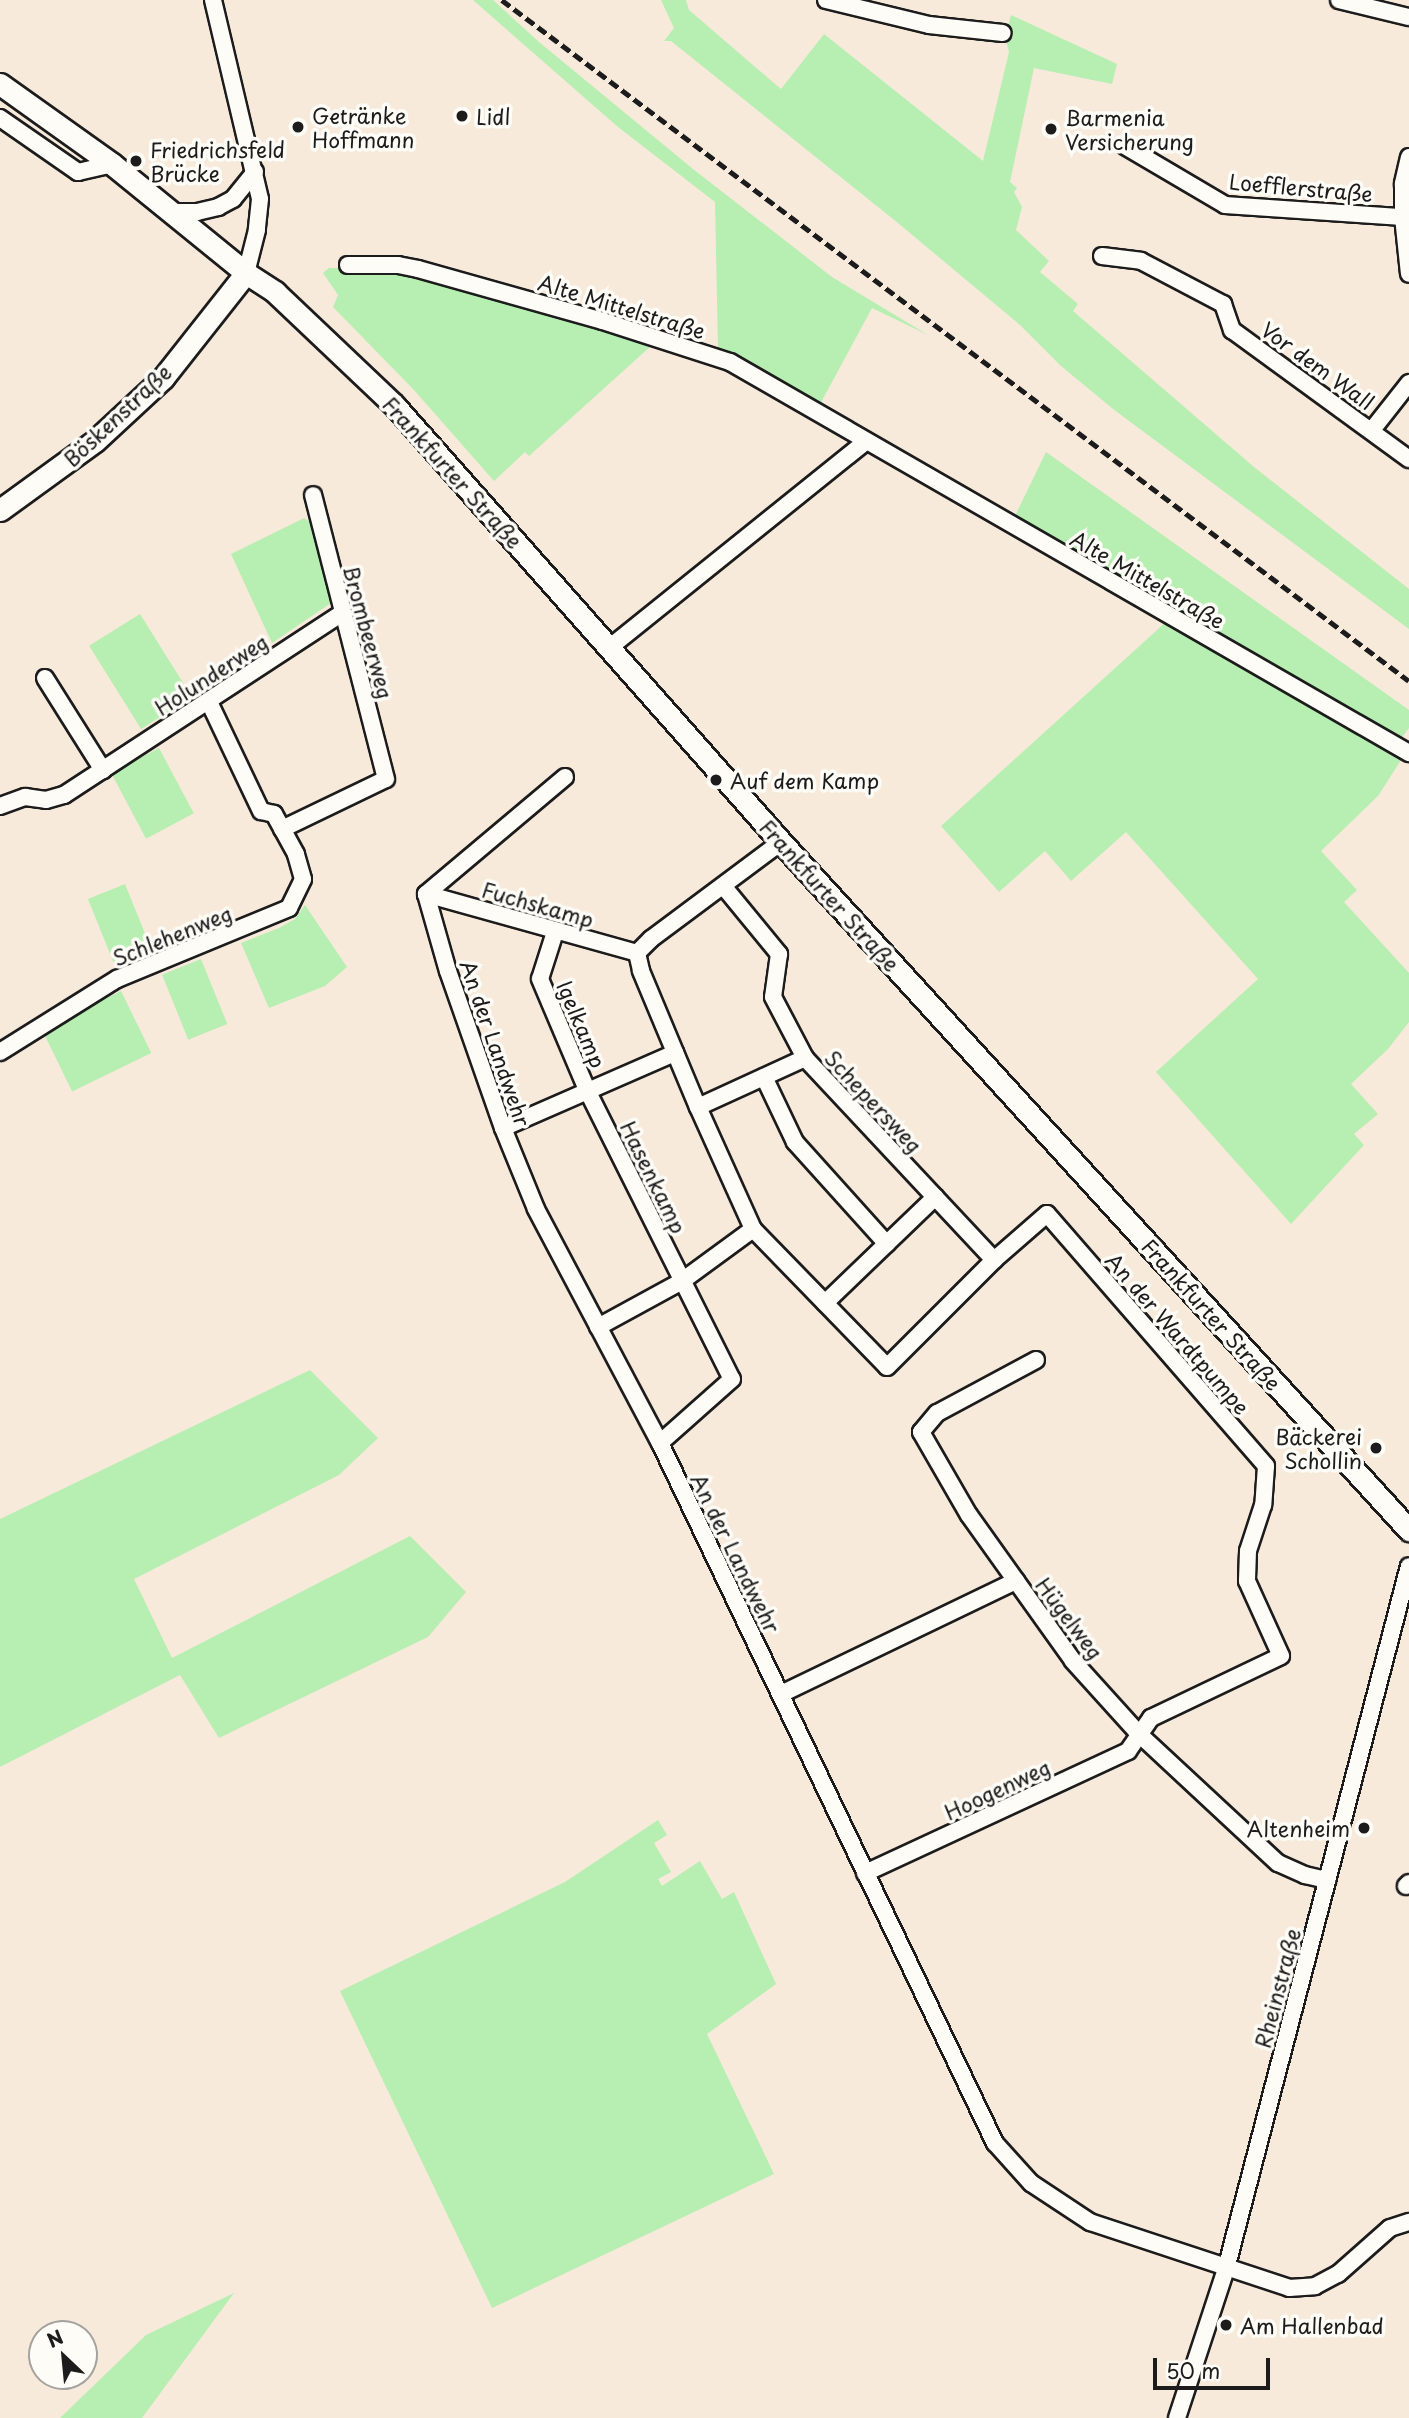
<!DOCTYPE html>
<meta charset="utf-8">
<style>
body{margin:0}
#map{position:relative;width:1409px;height:2418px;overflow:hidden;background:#f8eadb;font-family:"Playpen Sans",sans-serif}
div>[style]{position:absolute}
.green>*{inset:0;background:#b7eeb1;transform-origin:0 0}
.roads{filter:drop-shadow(2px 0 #1c1c1c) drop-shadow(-2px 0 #1c1c1c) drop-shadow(0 2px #1c1c1c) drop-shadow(0 -2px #1c1c1c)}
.street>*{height:16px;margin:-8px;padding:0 8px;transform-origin:8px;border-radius:8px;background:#fdfcf7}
.secondary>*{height:21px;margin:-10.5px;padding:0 10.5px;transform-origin:10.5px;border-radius:10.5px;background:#fdfcf7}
.rail>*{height:4.5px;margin-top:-2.25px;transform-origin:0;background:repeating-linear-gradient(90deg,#1c1c1c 0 10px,transparent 0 15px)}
.dots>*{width:19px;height:19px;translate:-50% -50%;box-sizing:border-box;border:4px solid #fdfcf7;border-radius:50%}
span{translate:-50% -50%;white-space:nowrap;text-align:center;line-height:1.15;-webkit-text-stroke:7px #fdfcf7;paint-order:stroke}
.poi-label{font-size:21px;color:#1c1c1c}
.left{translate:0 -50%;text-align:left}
.right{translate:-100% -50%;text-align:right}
.street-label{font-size:21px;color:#1c1c1c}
.north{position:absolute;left:28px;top:2320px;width:70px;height:70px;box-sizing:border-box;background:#fdfcf7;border:2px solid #a3a29f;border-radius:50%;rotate:334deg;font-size:19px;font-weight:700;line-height:28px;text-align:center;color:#1c1c1c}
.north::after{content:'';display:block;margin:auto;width:24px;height:32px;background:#1c1c1c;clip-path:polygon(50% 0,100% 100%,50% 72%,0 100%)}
.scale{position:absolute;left:1153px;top:2358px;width:117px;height:32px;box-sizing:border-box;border:4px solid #1c1c1c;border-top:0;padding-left:9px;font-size:21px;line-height:24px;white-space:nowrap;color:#1c1c1c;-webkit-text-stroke:5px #fdfcf7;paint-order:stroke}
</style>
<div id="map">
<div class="green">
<div style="clip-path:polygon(473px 0,493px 0,539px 42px,693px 169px,832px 277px,928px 335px,872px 308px,818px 408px,718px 350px,715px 202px,618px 127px)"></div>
<div style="clip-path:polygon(661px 0,686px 0,689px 10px,781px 89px,824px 34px,983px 161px,1009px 52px,1005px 37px,1011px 15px,1117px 64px,1112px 84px,1034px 68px,1010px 182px,1017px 188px,1014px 192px,1022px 207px,1016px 230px,1049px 261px,1040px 272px,1078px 304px,1073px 311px,1254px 467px,1409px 589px,1409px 629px,1113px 409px,1061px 366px,1020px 325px,898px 223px,671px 41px,664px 41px,674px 28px)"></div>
<div style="clip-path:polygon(329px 268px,394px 269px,581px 321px,708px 362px,651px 346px,529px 456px,525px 452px,494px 481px,414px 390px,333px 307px,338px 295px,323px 273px)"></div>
<div style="clip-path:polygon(1046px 452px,1409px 710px,1409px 728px,1399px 741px,1014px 518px)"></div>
<div style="clip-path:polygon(304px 518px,313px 524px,331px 603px,272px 643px,231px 554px)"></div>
<div style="left:140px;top:614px;width:98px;height:60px;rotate:58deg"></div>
<div style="clip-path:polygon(1167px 621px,1401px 760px,1378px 796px,1321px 851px,1357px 890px,1344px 902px,1409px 973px,1409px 1022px,1388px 1049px,1351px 1084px,1378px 1114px,1354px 1134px,1364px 1145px,1291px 1224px,1156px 1072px,1258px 979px,1126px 832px,1071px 881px,1045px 851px,999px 892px,941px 826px)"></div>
<div style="left:159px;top:748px;width:74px;height:54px;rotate:62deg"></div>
<div style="left:125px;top:884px;width:74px;height:40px;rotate:68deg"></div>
<div style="clip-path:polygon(305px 905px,347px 967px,325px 986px,269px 1008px,241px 943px,279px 928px,295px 919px)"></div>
<div style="left:201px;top:959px;width:70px;height:42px;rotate:68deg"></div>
<div style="left:121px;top:991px;width:69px;height:88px;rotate:64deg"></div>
<div style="clip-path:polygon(310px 1370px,378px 1438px,339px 1475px,134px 1579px,172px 1658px,410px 1536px,466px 1592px,428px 1637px,219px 1738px,180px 1675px,0 1767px,0 1519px)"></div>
<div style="clip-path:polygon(658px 1820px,667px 1835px,654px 1843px,671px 1872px,658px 1879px,662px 1886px,700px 1861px,722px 1899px,734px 1892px,776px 1984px,707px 2034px,774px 2174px,492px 2308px,340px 1991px,565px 1882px)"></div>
<div style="clip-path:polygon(234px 2293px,142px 2418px,60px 2418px,146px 2335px)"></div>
</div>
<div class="roads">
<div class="street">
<div style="left:213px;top:0;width:204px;rotate:76.7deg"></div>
<div style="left:260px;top:199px;width:31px;rotate:96deg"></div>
<div style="left:257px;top:230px;width:44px;rotate:104.3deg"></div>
<div style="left:826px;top:0;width:106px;rotate:13.6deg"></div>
<div style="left:929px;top:25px;width:74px;rotate:6.2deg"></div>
<div style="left:1339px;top:0;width:72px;rotate:13.7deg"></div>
<div style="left:0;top:118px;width:95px;rotate:34.7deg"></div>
<div style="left:78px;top:172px;width:35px;rotate:-13deg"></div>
<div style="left:1125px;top:146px;width:116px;rotate:30.5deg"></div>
<div style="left:1225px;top:205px;width:178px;rotate:3.9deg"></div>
<div style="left:1409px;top:157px;width:28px;rotate:103deg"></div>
<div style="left:1403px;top:184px;width:33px;rotate:90deg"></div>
<div style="left:1403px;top:217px;width:57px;rotate:84deg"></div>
<div style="left:170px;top:212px;width:27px"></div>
<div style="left:197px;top:212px;width:22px;rotate:-13deg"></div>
<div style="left:218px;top:207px;width:17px;rotate:-28deg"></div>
<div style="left:233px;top:199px;width:35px;rotate:-51deg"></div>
<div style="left:1102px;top:256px;width:39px;rotate:7deg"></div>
<div style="left:1141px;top:261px;width:93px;rotate:27.7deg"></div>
<div style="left:1223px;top:304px;width:28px;rotate:71deg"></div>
<div style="left:1232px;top:330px;width:219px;rotate:36.1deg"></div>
<div style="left:348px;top:265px;width:50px"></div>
<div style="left:398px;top:265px;width:20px;rotate:11deg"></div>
<div style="left:418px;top:269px;width:192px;rotate:15.7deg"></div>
<div style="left:603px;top:321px;width:133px;rotate:17.9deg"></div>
<div style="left:730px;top:362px;width:784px;rotate:29.94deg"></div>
<div style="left:1372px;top:430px;width:60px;rotate:-51.8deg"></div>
<div style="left:609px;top:648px;width:330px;rotate:-38.8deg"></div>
<div style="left:45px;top:678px;width:109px;rotate:57.8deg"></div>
<div style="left:565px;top:777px;width:182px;rotate:139.9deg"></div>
<div style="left:426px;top:894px;width:80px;rotate:74.1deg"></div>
<div style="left:448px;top:971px;width:166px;rotate:70.7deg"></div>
<div style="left:503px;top:1128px;width:87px;rotate:67.8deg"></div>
<div style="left:536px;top:1209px;width:265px;rotate:62.1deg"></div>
<div style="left:660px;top:1443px;width:776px;rotate:64.43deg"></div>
<div style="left:995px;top:2143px;width:54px;rotate:48deg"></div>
<div style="left:1031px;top:2183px;width:71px;rotate:33.5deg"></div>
<div style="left:1090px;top:2222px;width:210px;rotate:18.3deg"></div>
<div style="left:1289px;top:2288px;width:26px;rotate:-4deg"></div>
<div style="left:1315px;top:2286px;width:26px;rotate:-28deg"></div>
<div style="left:1338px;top:2274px;width:69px;rotate:-41.5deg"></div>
<div style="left:1390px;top:2228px;width:20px;rotate:-18deg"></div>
<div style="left:0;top:806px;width:27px;rotate:-20deg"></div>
<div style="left:25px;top:797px;width:21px;rotate:8deg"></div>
<div style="left:46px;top:800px;width:19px;rotate:-16deg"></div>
<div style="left:64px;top:795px;width:332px;rotate:-33.2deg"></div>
<div style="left:282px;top:829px;width:115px;rotate:-25.7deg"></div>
<div style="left:386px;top:779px;width:293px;rotate:-104.4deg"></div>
<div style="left:781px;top:842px;width:162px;rotate:143.3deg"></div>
<div style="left:651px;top:939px;width:20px;rotate:135deg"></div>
<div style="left:637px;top:953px;width:18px;rotate:77deg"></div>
<div style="left:641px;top:971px;width:147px;rotate:67.3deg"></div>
<div style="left:698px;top:1107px;width:134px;rotate:65.7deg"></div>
<div style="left:753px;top:1229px;width:192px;rotate:45.8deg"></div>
<div style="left:887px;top:1367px;width:151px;rotate:-45deg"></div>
<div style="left:994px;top:1260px;width:70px;rotate:-41deg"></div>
<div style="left:1047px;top:1214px;width:334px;rotate:49deg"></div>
<div style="left:1266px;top:1466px;width:39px;rotate:94deg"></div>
<div style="left:1263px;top:1505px;width:48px;rotate:108.1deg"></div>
<div style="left:1248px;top:1551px;width:30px;rotate:92deg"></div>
<div style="left:1247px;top:1581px;width:82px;rotate:65.6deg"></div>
<div style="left:1281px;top:1656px;width:144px;rotate:154.5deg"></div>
<div style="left:1151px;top:1718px;width:40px;rotate:124.9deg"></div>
<div style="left:1128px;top:1751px;width:290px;rotate:155.1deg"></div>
<div style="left:724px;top:887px;width:87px;rotate:50.6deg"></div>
<div style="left:779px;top:954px;width:43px;rotate:97.9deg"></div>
<div style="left:773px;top:997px;width:69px;rotate:62.3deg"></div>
<div style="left:426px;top:894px;width:219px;rotate:15.6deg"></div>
<div style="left:555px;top:932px;width:49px;rotate:107.7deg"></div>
<div style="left:540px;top:979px;width:123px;rotate:67deg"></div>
<div style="left:588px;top:1092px;width:321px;rotate:63.4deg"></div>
<div style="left:732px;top:1379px;width:96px;rotate:138.4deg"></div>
<div style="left:0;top:1052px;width:138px;rotate:-32deg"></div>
<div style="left:117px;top:979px;width:186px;rotate:-22.4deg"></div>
<div style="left:289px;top:908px;width:32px;rotate:-64deg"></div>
<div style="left:303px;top:879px;width:26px;rotate:-106deg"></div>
<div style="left:296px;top:854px;width:46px;rotate:-118.8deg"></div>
<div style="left:274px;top:814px;width:13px;rotate:-167deg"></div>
<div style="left:261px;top:811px;width:121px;rotate:-115.5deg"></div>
<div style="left:764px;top:1077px;width:72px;rotate:64.5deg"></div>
<div style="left:795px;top:1142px;width:137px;rotate:48deg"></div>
<div style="left:698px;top:1107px;width:118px;rotate:-24.6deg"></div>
<div style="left:805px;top:1058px;width:277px;rotate:46.9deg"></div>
<div style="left:503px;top:1128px;width:188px;rotate:-23.6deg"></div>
<div style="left:825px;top:1303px;width:153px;rotate:-43.9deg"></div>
<div style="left:598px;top:1327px;width:96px;rotate:-28.7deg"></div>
<div style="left:682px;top:1281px;width:88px;rotate:-36.2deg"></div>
<div style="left:1036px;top:1360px;width:112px;rotate:151.8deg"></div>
<div style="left:937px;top:1413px;width:25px;rotate:130deg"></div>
<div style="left:921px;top:1432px;width:96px;rotate:60deg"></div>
<div style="left:969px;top:1515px;width:179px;rotate:54.5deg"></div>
<div style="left:1073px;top:1661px;width:98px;rotate:47.9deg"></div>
<div style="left:1139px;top:1734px;width:190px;rotate:42.9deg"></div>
<div style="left:1278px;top:1863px;width:30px;rotate:24deg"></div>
<div style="left:1305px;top:1875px;width:23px;rotate:13deg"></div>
<div style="left:781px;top:1694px;width:261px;rotate:-25.7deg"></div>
<div style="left:1406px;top:1886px;width:4px;rotate:-45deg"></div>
<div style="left:1177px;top:2418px;width:157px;rotate:-71.8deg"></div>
<div style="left:1226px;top:2269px;width:726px;rotate:-75.41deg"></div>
</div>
<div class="secondary">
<div style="left:0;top:84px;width:138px;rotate:35.5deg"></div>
<div style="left:112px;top:164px;width:173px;rotate:39.1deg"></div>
<div style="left:246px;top:273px;width:35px;rotate:33deg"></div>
<div style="left:275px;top:292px;width:164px;rotate:43.5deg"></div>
<div style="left:394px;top:405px;width:584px;rotate:48.47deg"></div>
<div style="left:781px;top:842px;width:932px;rotate:47.61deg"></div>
<div style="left:0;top:510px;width:117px;rotate:-36deg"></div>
<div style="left:95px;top:441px;width:93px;rotate:-42.8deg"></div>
<div style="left:163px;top:378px;width:134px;rotate:-51.7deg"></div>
</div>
</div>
<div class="rail">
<div style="left:502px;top:0;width:1134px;rotate:36.9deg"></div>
</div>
<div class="dots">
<div style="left:462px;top:116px;background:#1c1c1c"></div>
<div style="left:298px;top:127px;background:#1c1c1c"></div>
<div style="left:1051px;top:129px;background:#1c1c1c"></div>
<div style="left:136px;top:161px;background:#1c1c1c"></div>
<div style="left:716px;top:780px;background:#1c1c1c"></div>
<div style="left:1376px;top:1448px;background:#1c1c1c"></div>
<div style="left:1364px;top:1828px;background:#1c1c1c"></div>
<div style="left:1226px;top:2325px;background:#1c1c1c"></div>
</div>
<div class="poi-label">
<span class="left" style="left:312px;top:127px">Getränke<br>Hoffmann</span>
<span class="left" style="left:476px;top:116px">Lidl</span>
<span class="left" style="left:1065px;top:129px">Barmenia<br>Versicherung</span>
<span class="left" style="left:150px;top:161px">Friedrichsfeld<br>Brücke</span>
<span class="left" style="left:730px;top:780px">Auf dem Kamp</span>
<span class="right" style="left:1362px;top:1448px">Bäckerei<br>Schollin</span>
<span class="right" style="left:1350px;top:1828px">Altenheim</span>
<span class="left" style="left:1240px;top:2325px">Am Hallenbad</span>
</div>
<div class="street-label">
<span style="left:1301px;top:187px;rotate:5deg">Loefflerstraße</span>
<span style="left:622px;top:306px;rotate:17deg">Alte Mittelstraße</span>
<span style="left:1318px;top:365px;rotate:36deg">Vor dem Wall</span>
<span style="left:117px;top:415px;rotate:-43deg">Böskenstraße</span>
<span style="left:453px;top:472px;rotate:48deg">Frankfurter Straße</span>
<span style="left:1148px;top:579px;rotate:30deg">Alte Mittelstraße</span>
<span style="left:369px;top:632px;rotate:75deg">Brombeerweg</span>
<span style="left:211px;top:674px;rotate:-33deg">Holunderweg</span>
<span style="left:830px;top:895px;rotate:48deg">Frankfurter Straße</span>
<span style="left:538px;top:904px;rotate:16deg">Fuchskamp</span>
<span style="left:172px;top:935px;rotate:-22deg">Schlehenweg</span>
<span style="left:582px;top:1024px;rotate:67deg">Igelkamp</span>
<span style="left:496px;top:1043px;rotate:71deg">An der Landwehr</span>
<span style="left:874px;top:1101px;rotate:47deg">Schepersweg</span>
<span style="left:654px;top:1177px;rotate:64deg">Hasenkamp</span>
<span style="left:1212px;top:1314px;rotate:48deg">Frankfurter Straße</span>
<span style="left:1178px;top:1333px;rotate:49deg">An der Wardtpumpe</span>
<span style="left:736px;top:1553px;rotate:64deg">An der Landwehr</span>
<span style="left:1070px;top:1618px;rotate:53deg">Hügelweg</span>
<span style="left:997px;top:1789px;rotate:-25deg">Hoogenweg</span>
<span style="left:1277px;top:1988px;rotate:-75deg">Rheinstraße</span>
</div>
<div class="north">N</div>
<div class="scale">50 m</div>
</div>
